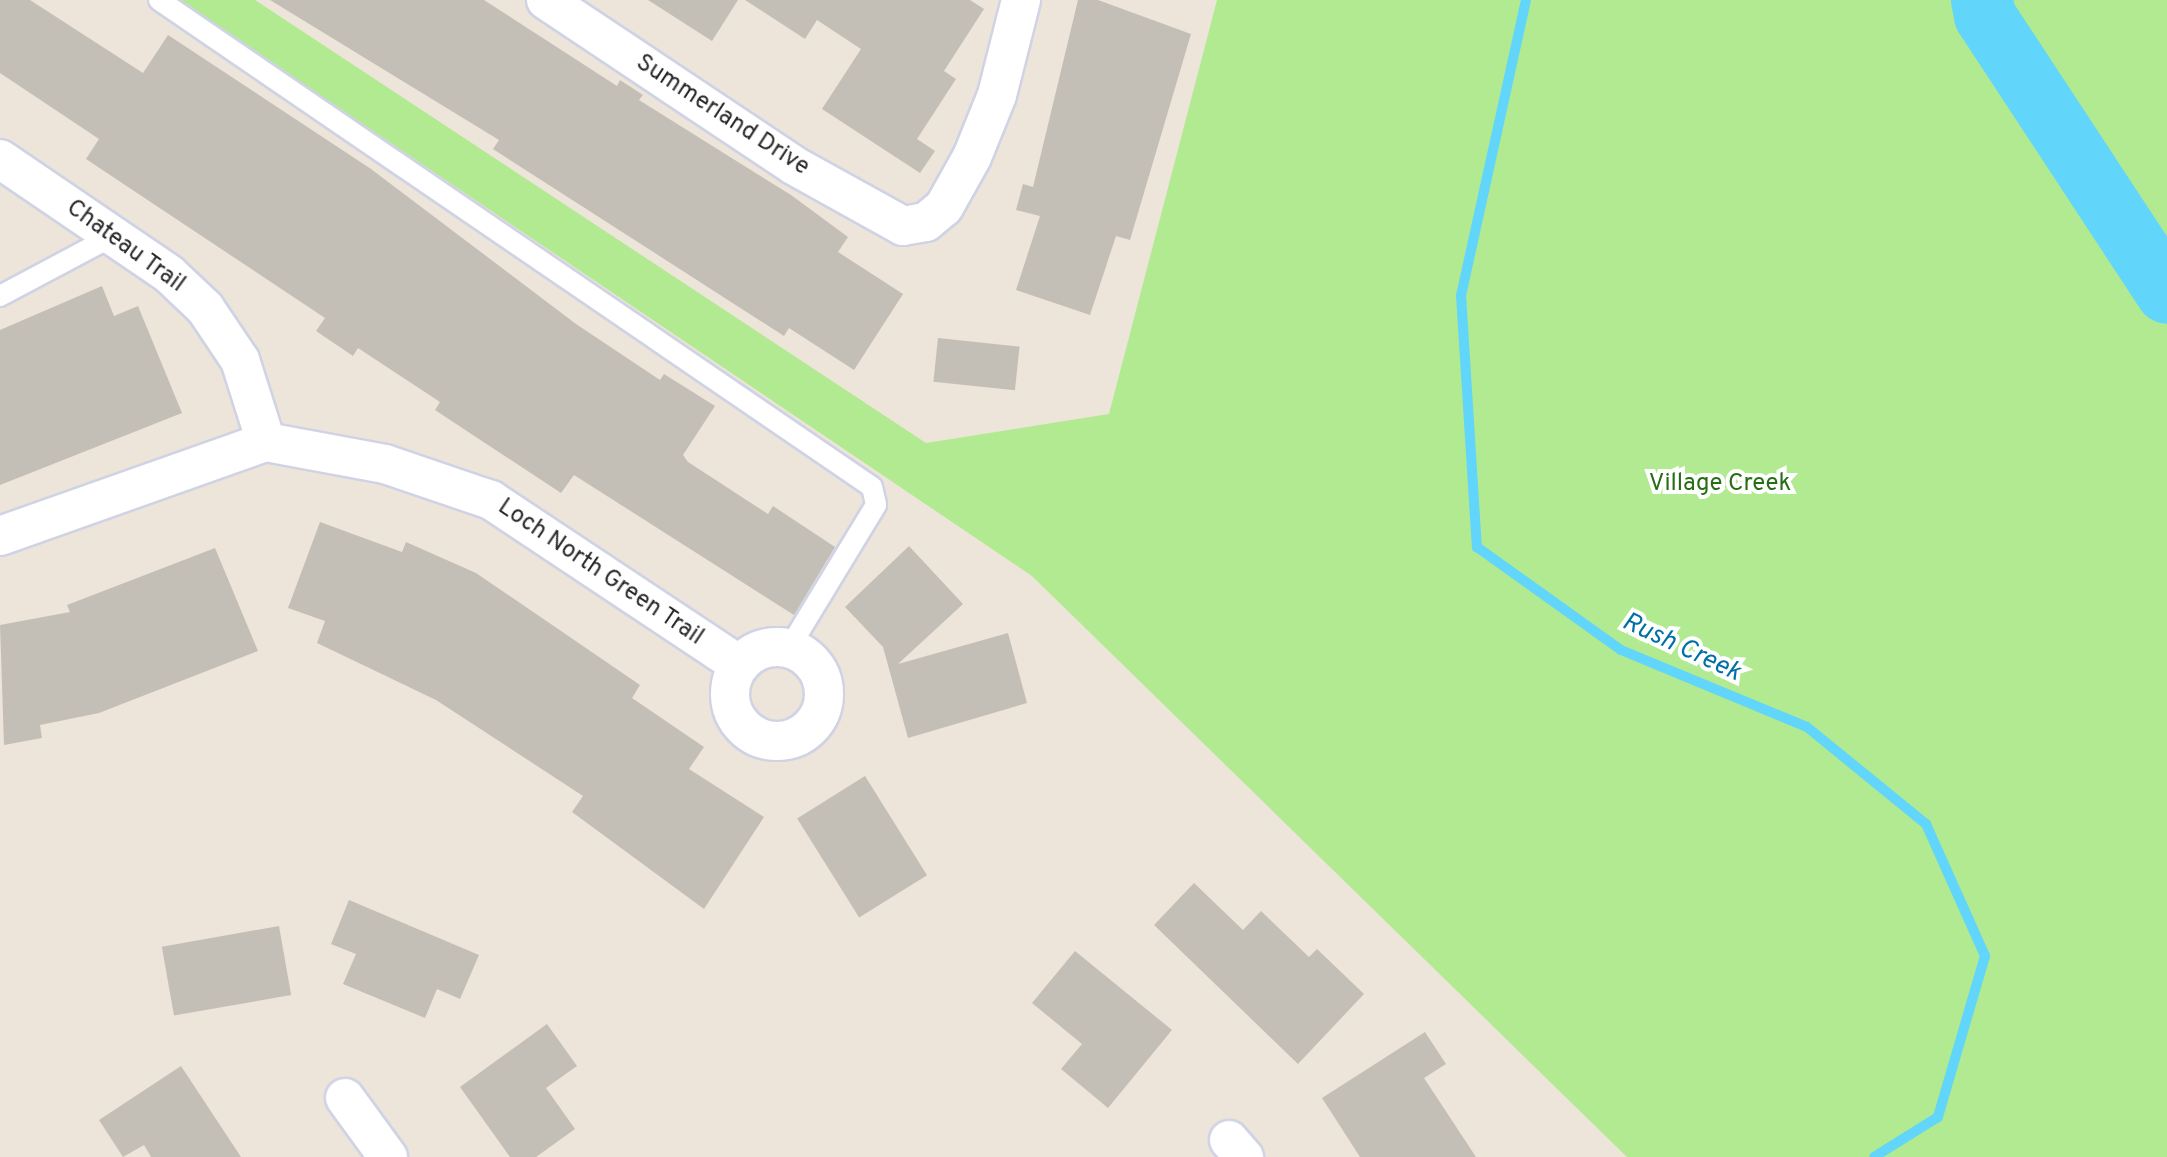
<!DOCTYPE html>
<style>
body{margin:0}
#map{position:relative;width:2167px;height:1157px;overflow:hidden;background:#ede4da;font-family:Overpass,sans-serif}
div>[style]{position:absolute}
.green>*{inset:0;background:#b1ea90}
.stream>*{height:10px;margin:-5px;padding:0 5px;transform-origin:5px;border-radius:5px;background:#62d5fa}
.river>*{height:62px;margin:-31px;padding:0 31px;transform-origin:31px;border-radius:31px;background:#62d5fa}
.building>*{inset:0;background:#c4bfb6;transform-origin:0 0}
.roads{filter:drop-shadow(2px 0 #cfd3e4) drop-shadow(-2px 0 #cfd3e4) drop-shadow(0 2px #cfd3e4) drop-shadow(0 -2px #cfd3e4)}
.lane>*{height:20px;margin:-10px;padding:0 10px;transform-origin:10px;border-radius:10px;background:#fff}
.street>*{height:38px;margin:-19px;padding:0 19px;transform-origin:19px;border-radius:19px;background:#fff}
.street>.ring{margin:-19px;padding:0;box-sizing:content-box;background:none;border:38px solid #fff;border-radius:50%}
span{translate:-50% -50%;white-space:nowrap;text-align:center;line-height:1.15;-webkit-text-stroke:8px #fff;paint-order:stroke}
.street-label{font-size:24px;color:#292929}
.park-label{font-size:24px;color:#276d13}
.water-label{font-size:26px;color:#0071a7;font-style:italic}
</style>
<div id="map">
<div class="green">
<div style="clip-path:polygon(179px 0,255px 0,926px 443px,1109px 414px,1217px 0,2167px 0,2167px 1157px,1627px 1157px,1032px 576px)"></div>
</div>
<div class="stream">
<div style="left:1526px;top:0;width:302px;rotate:102.4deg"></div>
<div style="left:1461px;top:295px;width:253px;rotate:86.4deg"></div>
<div style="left:1477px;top:547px;width:177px;rotate:35.6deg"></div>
<div style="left:1621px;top:650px;width:201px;rotate:22.5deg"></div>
<div style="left:1807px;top:727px;width:154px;rotate:39.2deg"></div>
<div style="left:1926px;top:824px;width:145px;rotate:65.9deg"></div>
<div style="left:1985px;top:956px;width:168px;rotate:106.3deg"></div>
<div style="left:1938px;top:1117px;width:75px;rotate:148deg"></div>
</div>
<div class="river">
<div style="left:1982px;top:0;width:16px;rotate:79deg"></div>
<div style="left:1985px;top:16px;width:331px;rotate:56.7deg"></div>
</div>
<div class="building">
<div style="clip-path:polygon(0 0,30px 0,143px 73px,168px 35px,371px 169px,576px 324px,660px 380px,664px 374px,715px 406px,683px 455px,688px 462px,768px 514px,773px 506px,835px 547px,794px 615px,574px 475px,561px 493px,435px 410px,440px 402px,358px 348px,353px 356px,316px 331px,325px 318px,86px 159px,99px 139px,0 73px)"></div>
<div style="clip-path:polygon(270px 0,484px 0,617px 86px,620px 80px,643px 95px,639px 100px,791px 195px,848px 237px,838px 252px,903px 294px,854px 370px,789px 328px,784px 336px,493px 149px,499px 140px)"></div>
<div style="clip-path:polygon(648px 0,738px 0,712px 41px)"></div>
<div style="clip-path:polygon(745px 0,970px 0,984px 9px,944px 71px,956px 79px,917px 139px,935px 151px,920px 173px,822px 109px,861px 49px,817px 20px,805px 39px)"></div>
<div style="clip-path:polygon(1078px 0,1098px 0,1191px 34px,1130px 240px,1116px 236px,1090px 315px,1016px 290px,1040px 216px,1016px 210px,1023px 184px,1033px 187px)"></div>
<div style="clip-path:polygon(102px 286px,114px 316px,138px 306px,182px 413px,0 485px,0 330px)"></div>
<div style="left:938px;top:338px;width:82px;height:44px;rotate:6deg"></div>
<div style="clip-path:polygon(320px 522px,402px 552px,406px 542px,476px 573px,640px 685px,632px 698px,704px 747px,689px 769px,764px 817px,704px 909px,572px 812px,583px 796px,436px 700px,317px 643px,325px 621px,288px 608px)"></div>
<div style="clip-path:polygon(909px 546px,963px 604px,898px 664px,1008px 633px,1027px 703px,908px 738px,883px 647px,845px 607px)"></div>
<div style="clip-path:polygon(215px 548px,258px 651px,99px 713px,40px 725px,42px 738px,4px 745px,0 625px,70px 612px,67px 605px)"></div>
<div style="left:865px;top:776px;width:117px;height:80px;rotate:58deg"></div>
<div style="clip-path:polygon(1194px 883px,1243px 930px,1261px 911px,1309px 957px,1317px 949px,1364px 994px,1298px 1064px,1154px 925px)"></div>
<div style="clip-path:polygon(349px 900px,479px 955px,460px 999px,437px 989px,425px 1018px,343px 984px,356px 954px,331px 944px)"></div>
<div style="left:279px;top:926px;width:70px;height:119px;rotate:80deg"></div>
<div style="clip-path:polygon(1075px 951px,1172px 1030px,1108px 1108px,1061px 1069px,1082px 1044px,1032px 1003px)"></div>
<div style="clip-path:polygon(547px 1024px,577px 1066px,546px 1088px,575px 1129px,536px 1157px,510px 1157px,460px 1087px)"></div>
<div style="clip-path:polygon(1425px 1032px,1446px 1064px,1424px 1078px,1476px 1157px,1360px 1157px,1322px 1098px)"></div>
<div style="clip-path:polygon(181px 1066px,241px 1157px,151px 1157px,144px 1145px,123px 1157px,99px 1120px)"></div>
</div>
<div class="roads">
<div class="lane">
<div style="left:159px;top:0;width:863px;rotate:34.33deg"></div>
<div style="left:872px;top:487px;width:18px;rotate:77deg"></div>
<div style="left:876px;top:505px;width:167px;rotate:121.3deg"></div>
<div style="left:0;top:296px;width:128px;rotate:-28deg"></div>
</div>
<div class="street">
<div style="left:546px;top:0;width:297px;rotate:33.7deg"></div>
<div style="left:793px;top:165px;width:126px;rotate:29deg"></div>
<div style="left:903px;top:226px;width:23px;rotate:-10deg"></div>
<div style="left:926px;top:222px;width:23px;rotate:-40deg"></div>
<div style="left:944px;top:207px;width:57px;rotate:-60.8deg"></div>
<div style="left:972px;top:157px;width:67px;rotate:-68deg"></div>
<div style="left:997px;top:95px;width:98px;rotate:-75.8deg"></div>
<div style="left:0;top:159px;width:204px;rotate:34.2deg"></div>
<div style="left:169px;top:274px;width:50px;rotate:43.4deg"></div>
<div style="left:205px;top:308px;width:63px;rotate:56.1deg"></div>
<div style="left:240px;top:360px;width:86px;rotate:72.4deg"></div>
<div style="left:0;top:536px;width:282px;rotate:-19.5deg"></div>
<div style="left:266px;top:442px;width:121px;rotate:10.5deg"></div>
<div style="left:385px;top:464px;width:112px;rotate:18.8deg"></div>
<div style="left:491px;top:500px;width:298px;rotate:33.6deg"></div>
<div class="ring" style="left:730px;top:647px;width:56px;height:56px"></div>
<div style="left:345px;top:1098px;width:73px;rotate:53.9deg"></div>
<div style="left:1229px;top:1140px;width:23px;rotate:49deg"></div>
</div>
</div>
<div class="street-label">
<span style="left:722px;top:116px;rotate:33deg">Summerland Drive</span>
<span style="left:125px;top:247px;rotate:36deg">Chateau Trail</span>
<span style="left:600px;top:573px;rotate:34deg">Loch North Green Trail</span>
</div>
<div class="park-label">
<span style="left:1720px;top:485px">Village Creek</span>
</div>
<div class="water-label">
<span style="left:1681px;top:648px;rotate:25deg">Rush Creek</span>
</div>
</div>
